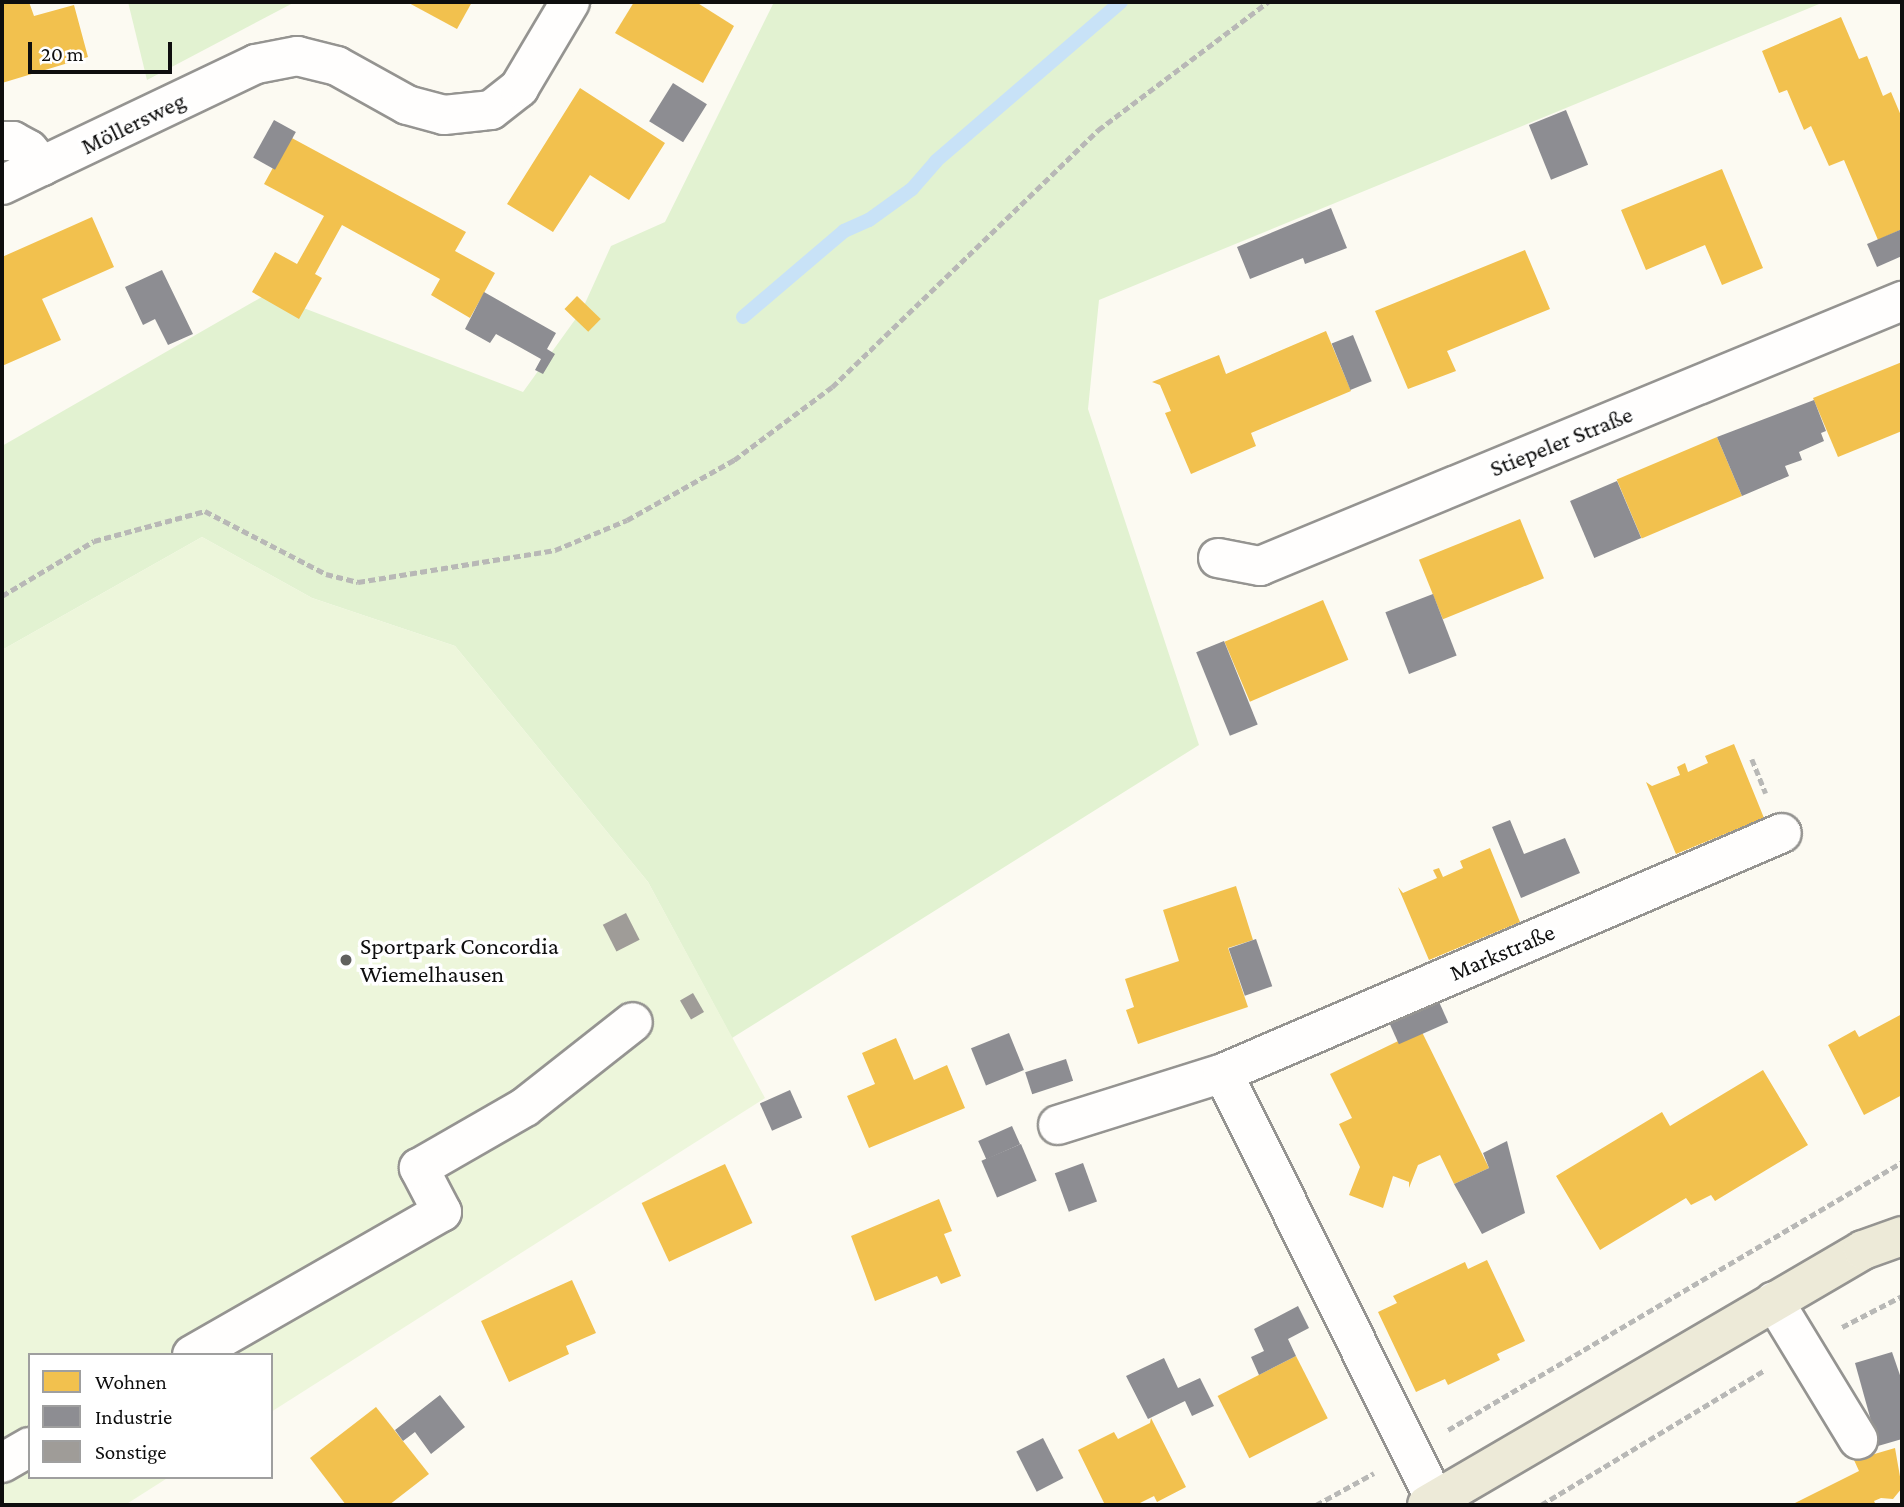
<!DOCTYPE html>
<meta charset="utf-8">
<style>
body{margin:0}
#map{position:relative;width:1904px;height:1507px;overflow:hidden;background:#fcfaf2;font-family:"Crimson Pro",serif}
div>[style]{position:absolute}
.green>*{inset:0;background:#e2f2d1}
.pitch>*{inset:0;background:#edf6db}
.homes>*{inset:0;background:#f2c14e;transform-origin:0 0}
.industry>*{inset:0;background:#8d8d92;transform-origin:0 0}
.stream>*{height:14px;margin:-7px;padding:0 7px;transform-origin:7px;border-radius:7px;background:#c8e2f7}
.building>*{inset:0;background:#9f9c98;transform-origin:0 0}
.path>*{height:4.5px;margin-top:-2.25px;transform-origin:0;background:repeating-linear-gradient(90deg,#b8b8b6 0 7px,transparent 0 10.5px)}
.roads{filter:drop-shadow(2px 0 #959491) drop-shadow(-2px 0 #959491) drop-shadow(0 2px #959491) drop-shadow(0 -2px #959491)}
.minor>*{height:38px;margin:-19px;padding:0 19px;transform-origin:19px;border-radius:19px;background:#fffefd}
.major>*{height:38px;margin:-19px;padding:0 19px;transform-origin:19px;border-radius:19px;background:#edead8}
.dots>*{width:19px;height:19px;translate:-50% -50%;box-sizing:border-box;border:4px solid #fff;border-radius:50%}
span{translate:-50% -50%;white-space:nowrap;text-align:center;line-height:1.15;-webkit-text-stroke:7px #fff;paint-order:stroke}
.street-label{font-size:24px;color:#0e0e0e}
.poi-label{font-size:24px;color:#0e0e0e}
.left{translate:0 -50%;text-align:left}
.frame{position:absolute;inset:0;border:4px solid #0e0e0e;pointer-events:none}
.legend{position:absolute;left:28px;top:1353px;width:245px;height:126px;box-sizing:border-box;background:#fff;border:2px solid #9f9f9f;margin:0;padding:9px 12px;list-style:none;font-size:21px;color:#0e0e0e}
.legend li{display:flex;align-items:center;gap:14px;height:35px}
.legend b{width:35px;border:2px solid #9f9f9f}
.scale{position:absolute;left:28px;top:42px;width:144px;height:32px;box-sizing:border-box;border:4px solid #0e0e0e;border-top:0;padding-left:9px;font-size:21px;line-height:24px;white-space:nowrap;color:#0e0e0e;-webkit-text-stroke:5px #fff;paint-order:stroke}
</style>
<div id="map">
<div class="green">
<div style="clip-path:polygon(128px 2px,295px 2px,147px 80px)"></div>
<div style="clip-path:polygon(774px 2px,1824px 2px,1099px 300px,1088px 409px,1199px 745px,732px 1038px,648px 882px,455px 646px,312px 598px,202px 537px,2px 650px,2px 446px,267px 294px,523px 392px,582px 310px,611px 246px,665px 222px)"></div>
</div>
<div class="pitch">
<div style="clip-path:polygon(202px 537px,312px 598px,455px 646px,648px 882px,765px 1098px,271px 1412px,271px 1355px,30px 1355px,30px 1477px,169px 1477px,125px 1505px,2px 1505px,2px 650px)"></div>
</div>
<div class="homes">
<div style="clip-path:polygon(2px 2px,29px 2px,34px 16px,74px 5px,88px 57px,2px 83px)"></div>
<div style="clip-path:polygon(407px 2px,472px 2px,457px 29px)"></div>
<div style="clip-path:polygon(634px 2px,696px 2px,734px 26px,703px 83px,615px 33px)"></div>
<div style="clip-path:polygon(1841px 17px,1859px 59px,1867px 56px,1883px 96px,1891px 92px,1902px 118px,1902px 229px,1878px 240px,1844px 160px,1829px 166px,1811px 126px,1804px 130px,1787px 90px,1779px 93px,1762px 51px)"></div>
<div style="clip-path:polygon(580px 88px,665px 143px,629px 200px,590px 175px,553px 232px,507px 204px)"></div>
<div style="clip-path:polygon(290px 137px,466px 232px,455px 251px,495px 273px,470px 318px,431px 295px,440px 279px,342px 225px,315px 274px,322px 278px,299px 319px,252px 292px,275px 252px,297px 264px,324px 216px,264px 184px)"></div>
<div style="clip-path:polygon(1722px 169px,1763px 268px,1722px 285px,1705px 245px,1646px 270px,1621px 210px)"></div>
<div style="clip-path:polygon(92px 217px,114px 267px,42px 299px,61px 340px,2px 366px,2px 257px)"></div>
<div style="clip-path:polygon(1525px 250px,1550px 309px,1447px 351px,1456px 371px,1408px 389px,1375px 311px)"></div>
<div style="left:577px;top:296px;width:33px;height:18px;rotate:44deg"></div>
<div style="clip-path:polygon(1326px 331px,1351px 391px,1251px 433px,1256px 446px,1191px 474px,1165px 413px,1171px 411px,1160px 385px,1152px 382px,1219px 355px,1226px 374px)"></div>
<div style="clip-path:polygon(1902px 362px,1902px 431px,1838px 457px,1813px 398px)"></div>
<div style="left:1717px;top:437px;width:64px;height:109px;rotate:67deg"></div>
<div style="left:1520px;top:519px;width:64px;height:109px;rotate:68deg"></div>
<div style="left:1323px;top:600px;width:65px;height:107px;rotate:67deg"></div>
<div style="clip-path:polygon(1734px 744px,1764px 818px,1676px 854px,1646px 782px,1652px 786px,1680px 775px,1677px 767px,1685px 763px,1688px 772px,1708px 763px,1705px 756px)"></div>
<div style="clip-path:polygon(1490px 848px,1520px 922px,1429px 960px,1398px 887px,1403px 893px,1437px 878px,1433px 870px,1439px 868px,1443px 877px,1463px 868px,1460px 861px)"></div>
<div style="clip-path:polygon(1236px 886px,1253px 940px,1228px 948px,1248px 1007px,1138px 1044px,1126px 1010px,1134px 1007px,1125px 979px,1179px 961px,1163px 910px)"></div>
<div style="clip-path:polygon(1902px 1014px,1902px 1095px,1864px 1115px,1828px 1045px,1855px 1030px,1859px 1037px)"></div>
<div style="clip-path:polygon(1421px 1030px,1489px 1168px,1454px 1184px,1440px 1155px,1418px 1165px,1409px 1188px,1409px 1182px,1393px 1176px,1383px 1208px,1349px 1195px,1360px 1167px,1339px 1124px,1352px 1118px,1330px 1074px)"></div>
<div style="clip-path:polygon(896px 1038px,914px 1080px,947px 1065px,965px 1108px,869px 1148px,847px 1096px,875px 1084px,862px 1053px)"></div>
<div style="clip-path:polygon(1763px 1070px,1808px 1145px,1715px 1201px,1711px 1195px,1691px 1205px,1686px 1198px,1600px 1250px,1556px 1176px,1662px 1112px,1670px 1126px)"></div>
<div style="left:725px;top:1164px;width:65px;height:92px;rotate:65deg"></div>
<div style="clip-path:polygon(939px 1199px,952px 1231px,944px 1234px,961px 1276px,941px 1284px,937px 1276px,875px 1301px,851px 1236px)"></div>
<div style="clip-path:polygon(1487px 1260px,1525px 1341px,1497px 1354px,1500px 1360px,1448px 1385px,1445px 1379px,1416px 1392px,1378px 1312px,1397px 1303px,1393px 1296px,1465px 1262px,1468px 1269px)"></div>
<div style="clip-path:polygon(572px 1280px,596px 1333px,566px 1346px,569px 1354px,509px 1382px,481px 1321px)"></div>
<div style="left:1296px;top:1356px;width:70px;height:88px;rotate:63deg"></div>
<div style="clip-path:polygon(376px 1407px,429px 1474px,389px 1505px,346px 1505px,310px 1458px)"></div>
<div style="clip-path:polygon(1151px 1418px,1186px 1487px,1157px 1502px,1154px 1496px,1136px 1505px,1105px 1505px,1078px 1450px,1114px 1432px,1118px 1439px,1150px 1423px)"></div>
<div style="clip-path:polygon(1895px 1448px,1902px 1488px,1893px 1499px,1881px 1498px,1874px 1501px,1876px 1505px,1791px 1505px,1859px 1471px,1854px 1460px)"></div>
</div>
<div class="industry">
<div style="left:673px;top:83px;width:40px;height:45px;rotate:32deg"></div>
<div style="left:1566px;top:110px;width:59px;height:40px;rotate:68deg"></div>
<div style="left:274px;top:120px;width:25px;height:43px;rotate:29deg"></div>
<div style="clip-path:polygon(1331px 208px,1347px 248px,1305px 264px,1303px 258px,1250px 279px,1237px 247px)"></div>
<div style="clip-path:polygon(1902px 229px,1902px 256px,1877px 267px,1867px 244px)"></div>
<div style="clip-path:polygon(162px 270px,193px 334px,168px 345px,155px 319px,143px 325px,125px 287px)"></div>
<div style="clip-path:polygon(484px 292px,556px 333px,547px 349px,555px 354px,543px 374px,535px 370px,541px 359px,516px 345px,496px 334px,490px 343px,465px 329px)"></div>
<div style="left:1353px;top:335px;width:50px;height:23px;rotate:68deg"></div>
<div style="clip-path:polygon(1814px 400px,1826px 431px,1821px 433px,1824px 441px,1799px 452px,1802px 460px,1785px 466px,1789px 476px,1742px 496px,1717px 437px)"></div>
<div style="left:1617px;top:481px;width:62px;height:51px;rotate:67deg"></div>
<div style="left:1433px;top:594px;width:66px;height:51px;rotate:69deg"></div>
<div style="left:1224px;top:641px;width:90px;height:30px;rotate:68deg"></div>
<div style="clip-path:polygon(1510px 820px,1524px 854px,1565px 838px,1580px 873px,1521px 898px,1492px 827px)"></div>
<div style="left:1256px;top:939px;width:50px;height:29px;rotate:71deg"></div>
<div style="left:1436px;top:995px;width:30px;height:54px;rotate:66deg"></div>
<div style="left:1009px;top:1033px;width:40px;height:41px;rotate:68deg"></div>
<div style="left:1066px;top:1059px;width:23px;height:43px;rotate:72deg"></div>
<div style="left:790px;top:1090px;width:30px;height:33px;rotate:66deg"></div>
<div style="left:1012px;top:1126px;width:20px;height:37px;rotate:66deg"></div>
<div style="clip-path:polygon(1507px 1141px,1525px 1213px,1482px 1234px,1454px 1184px,1489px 1168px,1483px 1153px)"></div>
<div style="left:1021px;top:1144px;width:40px;height:43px;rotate:67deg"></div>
<div style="left:1083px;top:1163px;width:41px;height:30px;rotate:70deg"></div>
<div style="clip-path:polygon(1298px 1306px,1309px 1328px,1288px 1339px,1296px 1356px,1259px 1375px,1251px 1357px,1264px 1351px,1254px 1329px)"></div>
<div style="clip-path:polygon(1892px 1352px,1902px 1381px,1902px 1439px,1878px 1446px,1855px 1363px)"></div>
<div style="clip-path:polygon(1164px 1358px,1178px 1388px,1200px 1378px,1214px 1406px,1192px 1416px,1185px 1401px,1148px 1419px,1126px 1376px)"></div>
<div style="clip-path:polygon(440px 1395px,465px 1427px,431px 1454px,415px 1432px,403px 1441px,395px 1430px)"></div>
<div style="left:1043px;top:1438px;width:45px;height:30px;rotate:63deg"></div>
</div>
<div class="stream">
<div style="left:743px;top:317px;width:133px;rotate:-40.4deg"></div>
<div style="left:844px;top:231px;width:27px;rotate:-24deg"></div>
<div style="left:869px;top:220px;width:53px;rotate:-35.8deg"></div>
<div style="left:912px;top:189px;width:37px;rotate:-49deg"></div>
<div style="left:936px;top:161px;width:244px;rotate:-40.7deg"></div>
</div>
<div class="building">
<div style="left:626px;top:913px;width:30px;height:26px;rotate:63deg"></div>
<div style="left:693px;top:993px;width:22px;height:15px;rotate:60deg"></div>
</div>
<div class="path">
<div style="left:2px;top:596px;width:107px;rotate:-30.9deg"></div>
<div style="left:94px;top:541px;width:115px;rotate:-15.1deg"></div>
<div style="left:205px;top:511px;width:136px;rotate:27.5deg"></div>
<div style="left:326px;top:574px;width:33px;rotate:14deg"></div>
<div style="left:358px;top:582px;width:200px;rotate:-9.2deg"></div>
<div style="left:555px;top:550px;width:78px;rotate:-22.6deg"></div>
<div style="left:627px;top:520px;width:123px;rotate:-29.3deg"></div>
<div style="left:734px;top:460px;width:122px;rotate:-36.7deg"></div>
<div style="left:832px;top:387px;width:370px;rotate:-44deg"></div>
<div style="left:1098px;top:130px;width:213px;rotate:-37deg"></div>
<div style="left:1752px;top:759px;width:37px;rotate:68deg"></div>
<div style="left:1842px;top:1327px;width:68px;rotate:-27.3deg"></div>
<div style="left:1448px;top:1430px;width:527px;rotate:-30.55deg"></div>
<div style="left:1316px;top:1505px;width:66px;rotate:-28.9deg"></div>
<div style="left:1541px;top:1505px;width:262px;rotate:-31.1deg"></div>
</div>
<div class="roads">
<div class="minor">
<div style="left:2px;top:141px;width:11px"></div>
<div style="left:13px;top:141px;width:18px;rotate:29deg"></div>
<div style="left:29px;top:150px;width:21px;rotate:51deg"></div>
<div style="left:2px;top:185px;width:281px;rotate:-25.5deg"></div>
<div style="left:256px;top:64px;width:42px;rotate:-11deg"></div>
<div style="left:297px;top:56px;width:41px;rotate:14deg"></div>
<div style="left:337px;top:66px;width:80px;rotate:29.1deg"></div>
<div style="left:407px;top:105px;width:38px;rotate:15deg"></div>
<div style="left:444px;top:115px;width:47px;rotate:-6.1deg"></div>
<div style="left:491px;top:110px;width:36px;rotate:-38deg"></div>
<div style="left:519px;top:88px;width:100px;rotate:-59.3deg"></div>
<div style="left:1218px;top:558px;width:43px;rotate:10.8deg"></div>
<div style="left:1260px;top:566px;width:695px;rotate:-22.43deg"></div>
<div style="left:1223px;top:1073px;width:478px;rotate:63.6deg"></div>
<div style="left:1058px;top:1125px;width:173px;rotate:-17.5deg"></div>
<div style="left:1223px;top:1073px;width:608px;rotate:-23.24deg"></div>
<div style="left:1774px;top:1301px;width:162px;rotate:58.7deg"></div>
<div style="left:192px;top:1355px;width:288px;rotate:-29.8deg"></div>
<div style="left:442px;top:1212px;width:50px;rotate:-117.6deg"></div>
<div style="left:419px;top:1168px;width:122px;rotate:-29.9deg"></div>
<div style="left:525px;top:1107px;width:137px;rotate:-38.2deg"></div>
<div style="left:2px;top:1463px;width:32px;rotate:-30deg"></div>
</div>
<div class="major">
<div style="left:1427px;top:1505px;width:505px;rotate:-30.32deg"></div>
<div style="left:1863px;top:1250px;width:41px;rotate:-19.7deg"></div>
</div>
</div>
<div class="dots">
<div style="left:346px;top:960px;background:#61615e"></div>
</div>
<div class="street-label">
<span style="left:133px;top:123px;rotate:-26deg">Möllersweg</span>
<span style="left:1561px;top:441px;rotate:-22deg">Stiepeler Straße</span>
<span style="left:1502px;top:952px;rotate:-23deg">Markstraße</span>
</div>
<div class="poi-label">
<span class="left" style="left:360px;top:960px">Sportpark Concordia<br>Wiemelhausen</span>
</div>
<div class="frame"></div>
<ul class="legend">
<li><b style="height:19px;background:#f2c14e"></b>Wohnen</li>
<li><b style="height:19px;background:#8d8d92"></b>Industrie</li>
<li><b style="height:19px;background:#9f9c98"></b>Sonstige</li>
</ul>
<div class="scale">20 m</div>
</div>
